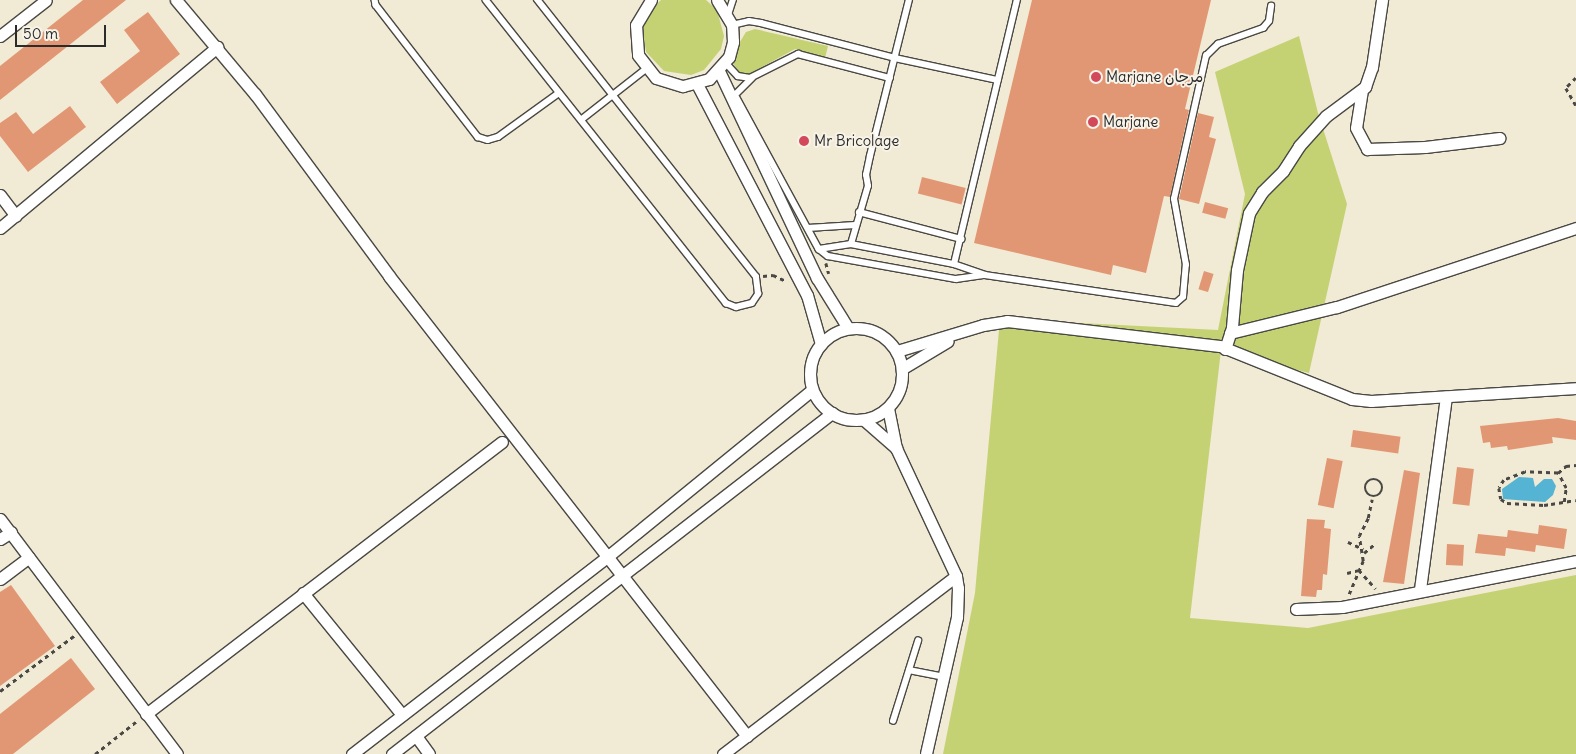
<!DOCTYPE html>
<meta charset="utf-8">
<style>
body{margin:0}
#map{position:relative;width:1576px;height:754px;overflow:hidden;background:#f1ead4;font-family:Delius,"Playpen Sans Arabic",sans-serif}
div>[style]{position:absolute}
.green>*{inset:0;background:#c4d274}
.water>*{inset:0;background:#55b3d3}
.building>*{inset:0;background:#e29774;transform-origin:0 0}
.path>*{height:2.5px;margin-top:-1.25px;transform-origin:0;background:repeating-linear-gradient(90deg,#494844 0 4px,transparent 0 8px)}
.path>.ring{margin:-1.25px;padding:0;box-sizing:content-box;background:none;border:2.5px solid #494844;border-radius:50%}
.roads{filter:drop-shadow(1px 0 #494844) drop-shadow(-1px 0 #494844) drop-shadow(0 1px #494844) drop-shadow(0 -1px #494844)}
.lane>*{height:5.5px;margin:-2.75px;padding:0 2.75px;transform-origin:2.75px;border-radius:2.75px;background:#fff}
.street>*{height:11px;margin:-5.5px;padding:0 5.5px;transform-origin:5.5px;border-radius:5.5px;background:#fff}
.street>.ring{margin:-5.5px;padding:0;box-sizing:content-box;background:none;border:11px solid #fff;border-radius:50%}
.dots>*{width:14px;height:14px;translate:-50% -50%;box-sizing:border-box;border:2px solid #f7f3e8;border-radius:50%}
span{translate:-50% -50%;white-space:nowrap;text-align:center;line-height:1.15;-webkit-text-stroke:4px #f7f3e8;paint-order:stroke}
.poi-label{font-size:15px;color:#2b2b2b}
.left{translate:0 -50%;text-align:left}
.scale{position:absolute;left:15px;top:25px;width:91px;height:22px;box-sizing:border-box;border:2px solid #2b2b2b;border-top:0;padding-left:6px;font-size:15px;line-height:18px;white-space:nowrap;color:#2b2b2b;-webkit-text-stroke:4px #f7f3e8;paint-order:stroke}
</style>
<div id="map">
<div class="green">
<div style="clip-path:polygon(661px 0,706px 0,717px 10px,724px 36px,721px 49px,704px 70px,691px 75px,664px 71px,646px 52px,642px 25px,648px 13px)"></div>
<div style="clip-path:polygon(755px 29px,828px 46px,825px 58px,795px 49px,751px 73px,740px 74px,733px 63px,738px 45px,746px 32px)"></div>
<div style="clip-path:polygon(1299px 36px,1318px 113px,1347px 204px,1309px 373px,1221px 350px,1190px 618px,1308px 628px,1576px 575px,1576px 754px,943px 754px,975px 593px,1000px 319px,1218px 330px,1245px 194px,1215px 72px)"></div>
</div>
<div class="water">
<div style="clip-path:polygon(1519px 477px,1533px 478px,1535px 487px,1544px 479px,1552px 479px,1556px 486px,1553px 495px,1545px 502px,1503px 499px,1502px 489px)"></div>
</div>
<div class="building">
<div style="clip-path:polygon(83px 0,126px 0,0 100px,0 66px)"></div>
<div style="clip-path:polygon(1032px 0,1211px 0,1185px 109px,1189px 110px,1170px 197px,1164px 196px,1146px 273px,1113px 265px,1111px 275px,974px 243px)"></div>
<div style="clip-path:polygon(148px 12px,180px 54px,117px 104px,100px 82px,140px 51px,124px 30px)"></div>
<div style="clip-path:polygon(70px 106px,86px 127px,28px 172px,0 136px,0 123px,16px 112px,33px 134px)"></div>
<div style="clip-path:polygon(1198px 113px,1214px 117px,1209px 137px,1216px 139px,1199px 204px,1179px 199px)"></div>
<div style="left:922px;top:177px;width:45px;height:17px;rotate:14deg"></div>
<div style="left:1205px;top:202px;width:24px;height:11px;rotate:15deg"></div>
<div style="left:1204px;top:271px;width:10px;height:19px;rotate:17deg"></div>
<div style="clip-path:polygon(1558px 418px,1576px 421px,1576px 440px,1552px 437px,1553px 443px,1508px 450px,1507px 446px,1491px 448px,1490px 442px,1483px 443px,1480px 426px)"></div>
<div style="left:1353px;top:430px;width:48px;height:17px;rotate:8deg"></div>
<div style="left:1327px;top:458px;width:16px;height:48px;rotate:11deg"></div>
<div style="left:1457px;top:467px;width:17px;height:37px;rotate:7deg"></div>
<div style="clip-path:polygon(1404px 470px,1420px 473px,1404px 584px,1383px 582px)"></div>
<div style="clip-path:polygon(1307px 519px,1325px 520px,1324px 528px,1331px 529px,1327px 575px,1323px 574px,1322px 590px,1317px 590px,1316px 597px,1301px 596px)"></div>
<div style="clip-path:polygon(1539px 525px,1567px 529px,1564px 549px,1536px 545px,1535px 552px,1506px 548px,1505px 556px,1475px 553px,1478px 534px,1507px 537px,1508px 530px,1538px 534px)"></div>
<div style="left:1447px;top:544px;width:17px;height:21px;rotate:3deg"></div>
<div style="clip-path:polygon(11px 585px,55px 646px,0 686px,0 592px)"></div>
<div style="clip-path:polygon(71px 658px,95px 689px,13px 754px,0 754px,0 714px)"></div>
</div>
<div class="path">
<div style="left:1576px;top:78px;width:14px;rotate:135deg"></div>
<div style="left:1566px;top:88px;width:20px;rotate:60deg"></div>
<div style="left:826px;top:263px;width:11px;rotate:75deg"></div>
<div style="left:763px;top:276px;width:10px;rotate:-6deg"></div>
<div style="left:773px;top:275px;width:14px;rotate:25deg"></div>
<div style="left:1558px;top:473px;width:11px;rotate:-41deg"></div>
<div style="left:1566px;top:466px;width:10px;rotate:-6deg"></div>
<div class="ring" style="left:1365px;top:479px;width:15.5px;height:15.5px"></div>
<div style="left:1564px;top:502px;width:14px;rotate:-82deg"></div>
<div style="left:1566px;top:488px;width:17px;rotate:-118deg"></div>
<div style="left:1558px;top:473px;width:33px;rotate:-178deg"></div>
<div style="left:1525px;top:472px;width:22px;rotate:159deg"></div>
<div style="left:1504px;top:480px;width:9px;rotate:122deg"></div>
<div style="left:1499px;top:488px;width:11px;rotate:80deg"></div>
<div style="left:1501px;top:499px;width:7px;rotate:34deg"></div>
<div style="left:1507px;top:503px;width:37px;rotate:3deg"></div>
<div style="left:1544px;top:505px;width:7px;rotate:-8deg"></div>
<div style="left:1551px;top:504px;width:25px;rotate:-9deg"></div>
<div style="left:1348px;top:542px;width:17px;rotate:25deg"></div>
<div style="left:1364px;top:553px;width:16px;rotate:-40deg"></div>
<div style="left:1347px;top:573px;width:12px;rotate:-14deg"></div>
<div style="left:1359px;top:570px;width:25px;rotate:48deg"></div>
<div style="left:1349px;top:594px;width:36px;rotate:-67deg"></div>
<div style="left:1363px;top:561px;width:25px;rotate:-99deg"></div>
<div style="left:1359px;top:536px;width:20px;rotate:-63deg"></div>
<div style="left:1368px;top:518px;width:19px;rotate:-78deg"></div>
<div style="left:0;top:691px;width:94px;rotate:-36.7deg"></div>
<div style="left:95px;top:754px;width:53px;rotate:-38.2deg"></div>
</div>
<div class="roads">
<div class="lane">
<div style="left:375px;top:0;width:5px;rotate:79deg"></div>
<div style="left:376px;top:5px;width:167px;rotate:52.3deg"></div>
<div style="left:478px;top:137px;width:10px;rotate:17deg"></div>
<div style="left:488px;top:140px;width:10px;rotate:-17deg"></div>
<div style="left:498px;top:137px;width:75px;rotate:-35.8deg"></div>
<div style="left:486px;top:0;width:387px;rotate:51.6deg"></div>
<div style="left:726px;top:303px;width:11px;rotate:22deg"></div>
<div style="left:736px;top:307px;width:16px;rotate:-14deg"></div>
<div style="left:752px;top:303px;width:11px;rotate:-56deg"></div>
<div style="left:758px;top:294px;width:17px;rotate:-97deg"></div>
<div style="left:756px;top:277px;width:353px;rotate:-128.3deg"></div>
<div style="left:728px;top:15px;width:16px;rotate:-72deg"></div>
<div style="left:732px;top:25px;width:17px;rotate:-13deg"></div>
<div style="left:749px;top:21px;width:12px;rotate:9deg"></div>
<div style="left:761px;top:23px;width:138px;rotate:14.6deg"></div>
<div style="left:895px;top:58px;width:105px;rotate:12.1deg"></div>
<div style="left:725px;top:62px;width:19px;rotate:47deg"></div>
<div style="left:738px;top:76px;width:12px;rotate:9deg"></div>
<div style="left:750px;top:78px;width:54px;rotate:-26.6deg"></div>
<div style="left:798px;top:54px;width:95px;rotate:14.6deg"></div>
<div style="left:735px;top:95px;width:24px;rotate:-45deg"></div>
<div style="left:737px;top:98px;width:172px;rotate:61.5deg"></div>
<div style="left:819px;top:249px;width:11px;rotate:38deg"></div>
<div style="left:828px;top:256px;width:130px;rotate:10.2deg"></div>
<div style="left:956px;top:279px;width:29px;rotate:-8deg"></div>
<div style="left:985px;top:275px;width:193px;rotate:8.3deg"></div>
<div style="left:1176px;top:303px;width:9px;rotate:-41deg"></div>
<div style="left:1183px;top:297px;width:32px;rotate:-85deg"></div>
<div style="left:1186px;top:265px;width:67px;rotate:-100.3deg"></div>
<div style="left:1174px;top:199px;width:147px;rotate:-77.4deg"></div>
<div style="left:1206px;top:56px;width:17px;rotate:-45deg"></div>
<div style="left:1218px;top:44px;width:48px;rotate:-19.6deg"></div>
<div style="left:1263px;top:28px;width:9px;rotate:-49deg"></div>
<div style="left:1269px;top:21px;width:15px;rotate:-82deg"></div>
<div style="left:581px;top:120px;width:83px;rotate:-38.1deg"></div>
<div style="left:859px;top:212px;width:106px;rotate:14.8deg"></div>
<div style="left:808px;top:228px;width:47px;rotate:-3.7deg"></div>
<div style="left:851px;top:244px;width:60px;rotate:-73.7deg"></div>
<div style="left:868px;top:186px;width:11px;rotate:-100deg"></div>
<div style="left:866px;top:175px;width:19px;rotate:-78deg"></div>
<div style="left:870px;top:156px;width:161px;rotate:-76deg"></div>
<div style="left:819px;top:249px;width:32px;rotate:-9deg"></div>
<div style="left:851px;top:244px;width:105px;rotate:11deg"></div>
<div style="left:954px;top:264px;width:31px;rotate:19deg"></div>
<div style="left:954px;top:264px;width:271px;rotate:-76.6deg"></div>
<div style="left:909px;top:670px;width:36px;rotate:11deg"></div>
<div style="left:893px;top:721px;width:84px;rotate:-72.6deg"></div>
</div>
<div class="street">
<div style="left:176px;top:0;width:123px;rotate:50deg"></div>
<div style="left:255px;top:94px;width:226px;rotate:53.6deg"></div>
<div style="left:389px;top:276px;width:583px;rotate:52.11deg"></div>
<div style="left:651px;top:0;width:29px;rotate:121deg"></div>
<div style="left:636px;top:25px;width:30px;rotate:86deg"></div>
<div style="left:638px;top:55px;width:29px;rotate:52deg"></div>
<div style="left:656px;top:78px;width:28px;rotate:17deg"></div>
<div style="left:683px;top:86px;width:27px;rotate:-15deg"></div>
<div style="left:709px;top:79px;width:30px;rotate:-48deg"></div>
<div style="left:729px;top:57px;width:16px;rotate:-75deg"></div>
<div style="left:733px;top:42px;width:17px;rotate:-93deg"></div>
<div style="left:732px;top:25px;width:29px;rotate:-121deg"></div>
<div style="left:0;top:36px;width:58px;rotate:-38deg"></div>
<div style="left:719px;top:71px;width:229px;rotate:64.7deg"></div>
<div style="left:817px;top:278px;width:59px;rotate:58.2deg"></div>
<div style="left:697px;top:84px;width:238px;rotate:62.5deg"></div>
<div style="left:807px;top:295px;width:51px;rotate:74.1deg"></div>
<div style="left:1362px;top:90px;width:38px;rotate:99deg"></div>
<div style="left:1356px;top:128px;width:24px;rotate:62deg"></div>
<div style="left:1367px;top:149px;width:58px;rotate:-2deg"></div>
<div style="left:1425px;top:147px;width:75px;rotate:-6.9deg"></div>
<div style="left:0;top:195px;width:26px;rotate:53deg"></div>
<div style="left:0;top:228px;width:283px;rotate:-39.8deg"></div>
<div class="ring" style="left:810px;top:328px;width:81px;height:81px"></div>
<div style="left:1230px;top:333px;width:110px;rotate:-13.7deg"></div>
<div style="left:1337px;top:307px;width:252px;rotate:-18.3deg"></div>
<div style="left:1225px;top:349px;width:23px;rotate:-72deg"></div>
<div style="left:1232px;top:327px;width:57px;rotate:-85deg"></div>
<div style="left:1237px;top:270px;width:58px;rotate:-78.1deg"></div>
<div style="left:1249px;top:213px;width:25px;rotate:-58deg"></div>
<div style="left:1262px;top:192px;width:30px;rotate:-45deg"></div>
<div style="left:1283px;top:171px;width:30px;rotate:-57deg"></div>
<div style="left:1299px;top:146px;width:40px;rotate:-48deg"></div>
<div style="left:1326px;top:116px;width:49px;rotate:-36.6deg"></div>
<div style="left:1365px;top:87px;width:21px;rotate:-71deg"></div>
<div style="left:1372px;top:67px;width:68px;rotate:-81.5deg"></div>
<div style="left:897px;top:351px;width:90px;rotate:-16.8deg"></div>
<div style="left:983px;top:325px;width:24px;rotate:-9deg"></div>
<div style="left:1007px;top:321px;width:214px;rotate:6.7deg"></div>
<div style="left:1220px;top:346px;width:142px;rotate:21.9deg"></div>
<div style="left:1352px;top:399px;width:19px;rotate:6deg"></div>
<div style="left:1371px;top:401px;width:205px;rotate:-3.6deg"></div>
<div style="left:903px;top:368px;width:52px;rotate:-31deg"></div>
<div style="left:888px;top:408px;width:41px;rotate:78.7deg"></div>
<div style="left:896px;top:448px;width:141px;rotate:64.9deg"></div>
<div style="left:956px;top:576px;width:12px;rotate:81deg"></div>
<div style="left:958px;top:588px;width:29px;rotate:92deg"></div>
<div style="left:957px;top:617px;width:140px;rotate:102.8deg"></div>
<div style="left:864px;top:420px;width:43px;rotate:41.2deg"></div>
<div style="left:0;top:519px;width:294px;rotate:53deg"></div>
<div style="left:0;top:539px;width:13px;rotate:-32deg"></div>
<div style="left:0;top:579px;width:36px;rotate:-37deg"></div>
<div style="left:1420px;top:589px;width:194px;rotate:-82.3deg"></div>
<div style="left:303px;top:593px;width:157px;rotate:50.9deg"></div>
<div style="left:1296px;top:609px;width:46px;rotate:-2.5deg"></div>
<div style="left:1342px;top:607px;width:238px;rotate:-11.1deg"></div>
<div style="left:146px;top:714px;width:448px;rotate:-37.4deg"></div>
<div style="left:416px;top:736px;width:22px;rotate:54deg"></div>
<div style="left:352px;top:754px;width:322px;rotate:-37.7deg"></div>
<div style="left:607px;top:557px;width:264px;rotate:-39.2deg"></div>
<div style="left:392px;top:754px;width:557px;rotate:-37.78deg"></div>
<div style="left:723px;top:754px;width:293px;rotate:-37.4deg"></div>
</div>
</div>
<div class="dots">
<div style="left:1096px;top:77px;background:#d1495b"></div>
<div style="left:1093px;top:122px;background:#d1495b"></div>
<div style="left:804px;top:141px;background:#d1495b"></div>
</div>
<div class="poi-label">
<span class="left" style="left:1106px;top:77px">Marjane مرجان</span>
<span class="left" style="left:1103px;top:122px">Marjane</span>
<span class="left" style="left:814px;top:141px">Mr Bricolage</span>
</div>
<div class="scale">50 m</div>
</div>
